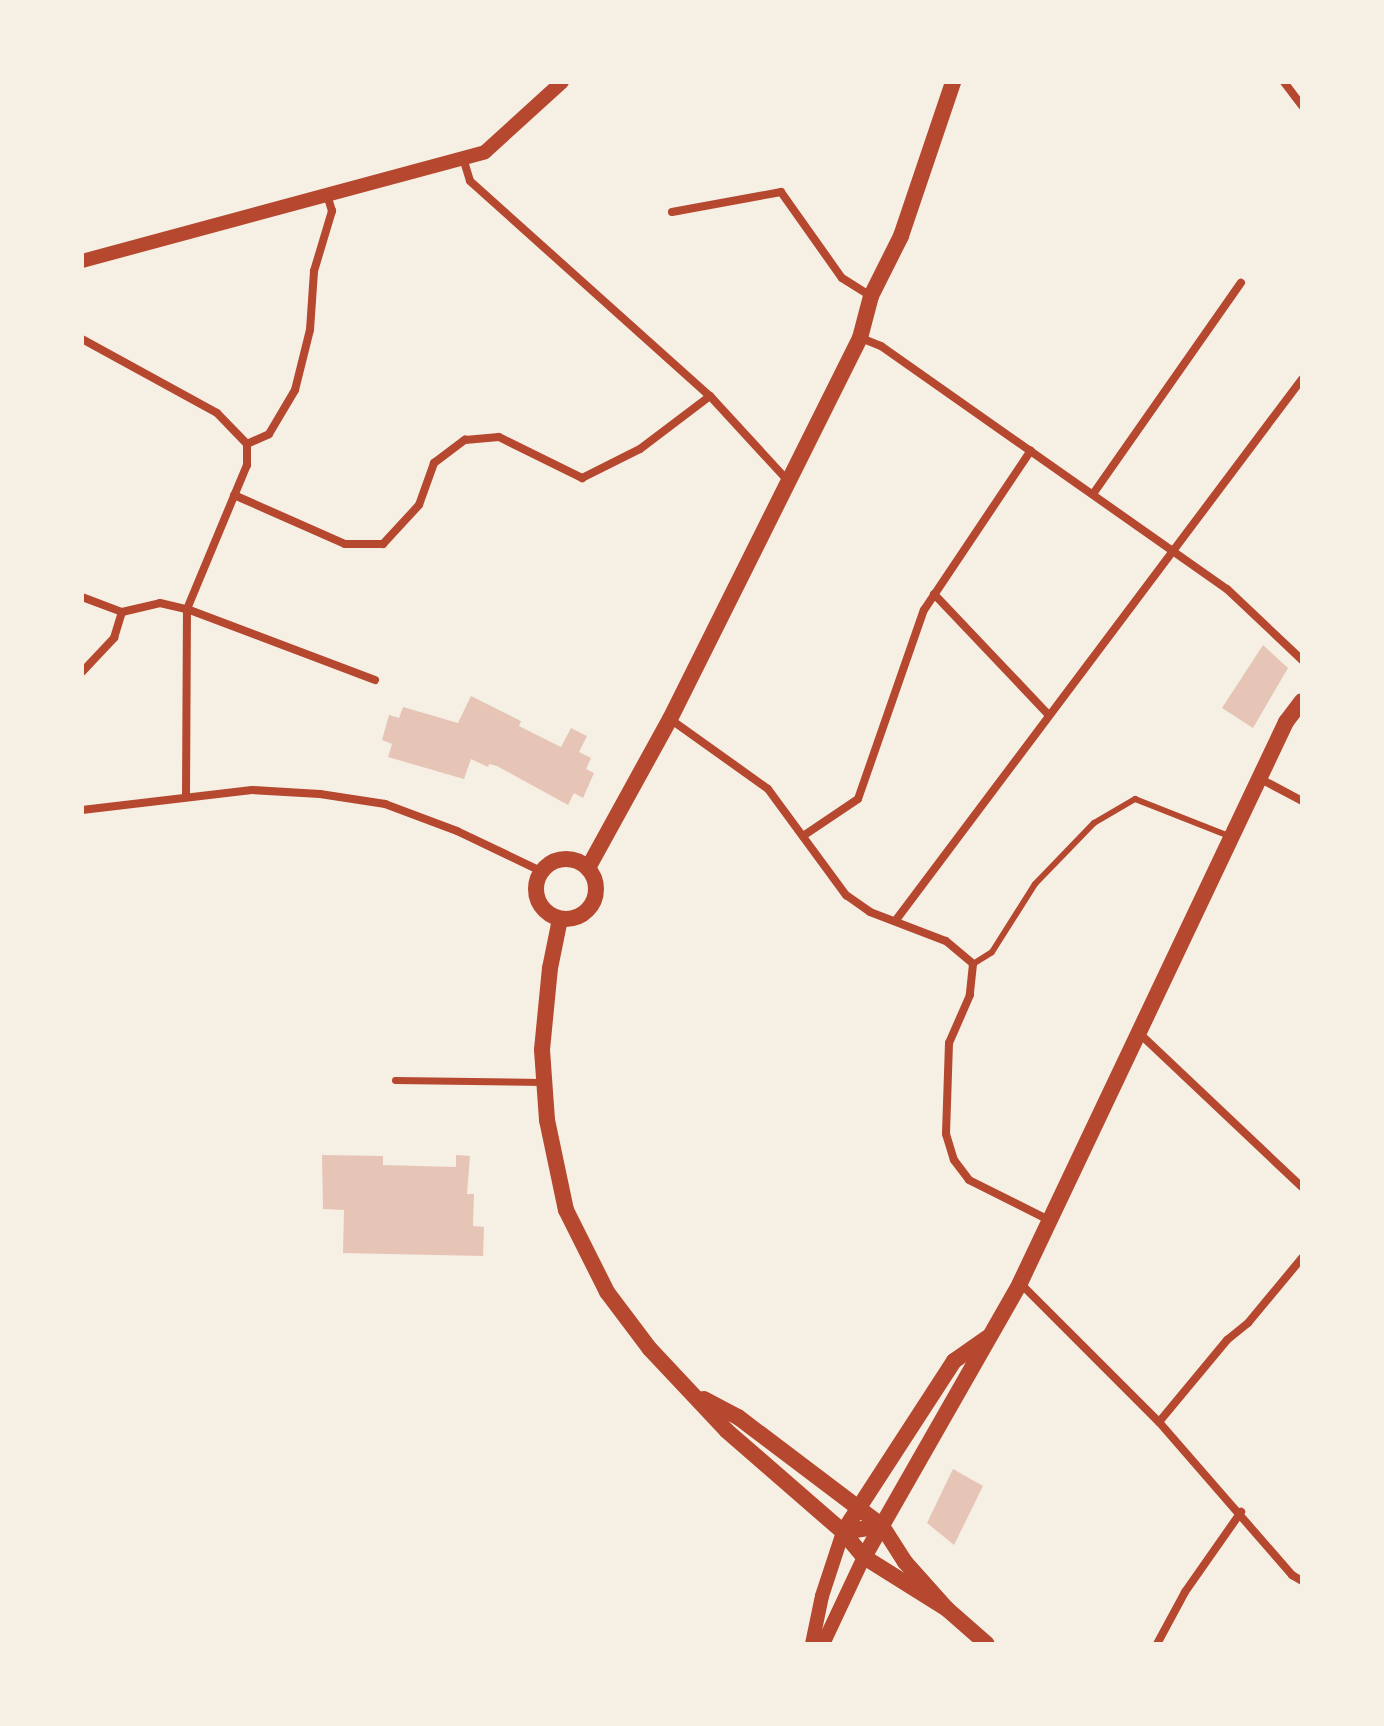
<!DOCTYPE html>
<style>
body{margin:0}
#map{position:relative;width:1384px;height:1726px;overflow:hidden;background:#f6efe4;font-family:"Space Grotesk",sans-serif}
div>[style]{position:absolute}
.building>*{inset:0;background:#e6c5b7}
.service>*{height:6px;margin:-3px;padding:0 3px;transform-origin:3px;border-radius:3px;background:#b5482f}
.pedestrian>*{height:7px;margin:-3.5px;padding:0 3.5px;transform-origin:3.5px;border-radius:3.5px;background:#b5482f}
.minor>*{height:8px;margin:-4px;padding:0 4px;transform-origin:4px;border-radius:4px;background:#b5482f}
.tertiary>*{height:14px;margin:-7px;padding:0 7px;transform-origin:7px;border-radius:7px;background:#b5482f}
.secondary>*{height:16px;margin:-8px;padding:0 8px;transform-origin:8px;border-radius:8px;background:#b5482f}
.secondary>.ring{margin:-8px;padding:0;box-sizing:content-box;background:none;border:16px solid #b5482f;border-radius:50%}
span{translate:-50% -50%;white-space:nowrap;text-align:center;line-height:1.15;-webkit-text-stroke:8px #f6efe4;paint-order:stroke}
.frame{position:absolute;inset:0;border:84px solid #f6efe4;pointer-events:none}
</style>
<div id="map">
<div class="building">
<div style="clip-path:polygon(1263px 645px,1288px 668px,1253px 728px,1222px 708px)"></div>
<div style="clip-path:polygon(471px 696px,521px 721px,519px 726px,561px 747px,571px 728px,587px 736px,579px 752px,591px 758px,586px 769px,594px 773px,583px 798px,574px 793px,568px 805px,497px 766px,489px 764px,488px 767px,471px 759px,464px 779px,388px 757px,392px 744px,382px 740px,389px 715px,399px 718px,403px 707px,458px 723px)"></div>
<div style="clip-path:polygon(322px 1155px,383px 1156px,383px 1165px,456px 1167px,456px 1155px,470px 1156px,467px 1194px,474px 1194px,473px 1226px,484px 1227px,483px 1256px,343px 1253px,344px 1210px,323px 1209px)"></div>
<div style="clip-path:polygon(953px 1469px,983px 1486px,954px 1545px,927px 1523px)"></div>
</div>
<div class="service">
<div style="left:973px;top:964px;width:22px;rotate:-32deg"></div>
<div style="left:992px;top:952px;width:80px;rotate:-57.7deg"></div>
<div style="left:1035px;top:884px;width:85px;rotate:-46deg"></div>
<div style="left:1094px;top:823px;width:48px;rotate:-30.3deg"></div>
<div style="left:1135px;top:799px;width:101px;rotate:21.5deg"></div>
</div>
<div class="pedestrian">
<div style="left:395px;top:1080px;width:148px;rotate:0.8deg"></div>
</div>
<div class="minor">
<div style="left:1284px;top:82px;width:30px;rotate:53deg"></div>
<div style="left:463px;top:158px;width:24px;rotate:73deg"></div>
<div style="left:470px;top:181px;width:322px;rotate:41.9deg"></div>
<div style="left:710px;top:396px;width:118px;rotate:47.4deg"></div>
<div style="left:672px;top:212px;width:111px;rotate:-10.4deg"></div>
<div style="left:781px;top:192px;width:105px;rotate:54.7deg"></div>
<div style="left:842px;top:278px;width:34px;rotate:32deg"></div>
<div style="left:861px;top:338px;width:22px;rotate:22deg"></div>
<div style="left:881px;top:346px;width:423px;rotate:35.1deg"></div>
<div style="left:1227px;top:589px;width:103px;rotate:43.4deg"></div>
<div style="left:82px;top:339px;width:154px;rotate:28.7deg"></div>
<div style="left:217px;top:413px;width:43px;rotate:45.9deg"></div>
<div style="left:247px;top:444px;width:24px;rotate:-24deg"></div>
<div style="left:269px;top:434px;width:51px;rotate:-59.4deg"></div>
<div style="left:295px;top:390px;width:62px;rotate:-76deg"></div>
<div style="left:310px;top:330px;width:59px;rotate:-86.1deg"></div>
<div style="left:314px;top:271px;width:63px;rotate:-73.3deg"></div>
<div style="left:332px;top:211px;width:17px;rotate:-107deg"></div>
<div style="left:1093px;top:494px;width:258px;rotate:-55deg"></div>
<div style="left:234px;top:495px;width:121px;rotate:23.8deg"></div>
<div style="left:345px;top:544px;width:38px"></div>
<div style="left:383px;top:544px;width:53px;rotate:-47.3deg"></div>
<div style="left:419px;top:505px;width:45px;rotate:-70.3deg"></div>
<div style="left:434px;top:463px;width:39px;rotate:-37deg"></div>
<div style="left:465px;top:440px;width:34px;rotate:-5deg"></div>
<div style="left:499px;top:437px;width:93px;rotate:26.3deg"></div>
<div style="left:582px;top:478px;width:65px;rotate:-26.6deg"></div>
<div style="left:640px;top:449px;width:88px;rotate:-37.1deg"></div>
<div style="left:934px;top:594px;width:167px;rotate:46.5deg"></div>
<div style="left:82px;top:597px;width:43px;rotate:20.6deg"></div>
<div style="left:122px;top:612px;width:39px;rotate:-13deg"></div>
<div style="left:160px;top:603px;width:28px;rotate:13deg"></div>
<div style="left:187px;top:609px;width:201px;rotate:20.7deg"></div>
<div style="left:82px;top:672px;width:47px;rotate:-46.7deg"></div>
<div style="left:114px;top:638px;width:27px;rotate:-73deg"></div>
<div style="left:670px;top:719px;width:120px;rotate:35.5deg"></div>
<div style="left:768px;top:789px;width:132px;rotate:53.7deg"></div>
<div style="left:846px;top:895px;width:29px;rotate:35deg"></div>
<div style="left:870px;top:912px;width:81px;rotate:20.9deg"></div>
<div style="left:946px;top:941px;width:35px;rotate:40deg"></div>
<div style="left:973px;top:964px;width:31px;rotate:96deg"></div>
<div style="left:970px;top:995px;width:52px;rotate:113.6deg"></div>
<div style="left:949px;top:1043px;width:91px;rotate:91.9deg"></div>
<div style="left:946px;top:1134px;width:27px;rotate:73deg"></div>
<div style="left:954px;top:1160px;width:25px;rotate:53deg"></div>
<div style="left:969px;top:1180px;width:89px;rotate:26.6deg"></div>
<div style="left:1259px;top:778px;width:49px;rotate:28.1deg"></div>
<div style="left:186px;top:795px;width:186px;rotate:-89.7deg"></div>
<div style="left:187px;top:609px;width:156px;rotate:-67.4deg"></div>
<div style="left:247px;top:465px;width:21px;rotate:-90deg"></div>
<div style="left:82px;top:810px;width:171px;rotate:-6.7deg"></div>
<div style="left:252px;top:790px;width:68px;rotate:3.4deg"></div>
<div style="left:320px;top:794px;width:66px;rotate:8.7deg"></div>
<div style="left:385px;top:804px;width:77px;rotate:20.6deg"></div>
<div style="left:457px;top:831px;width:93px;rotate:25.5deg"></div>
<div style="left:803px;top:836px;width:66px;rotate:-33.9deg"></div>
<div style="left:858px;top:799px;width:200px;rotate:-70.8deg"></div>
<div style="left:924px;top:610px;width:192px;rotate:-56.2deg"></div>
<div style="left:896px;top:920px;width:676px;rotate:-53.11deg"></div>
<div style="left:1139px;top:1033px;width:224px;rotate:43.4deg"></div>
<div style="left:1020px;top:1283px;width:197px;rotate:45deg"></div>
<div style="left:1159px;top:1422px;width:203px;rotate:49deg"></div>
<div style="left:1292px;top:1575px;width:12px;rotate:31deg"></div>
<div style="left:1159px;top:1422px;width:107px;rotate:-50.3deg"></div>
<div style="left:1227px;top:1340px;width:27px;rotate:-39deg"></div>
<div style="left:1248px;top:1323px;width:85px;rotate:-50.3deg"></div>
<div style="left:1157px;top:1644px;width:59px;rotate:-61.7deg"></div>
<div style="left:1185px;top:1592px;width:98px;rotate:-55deg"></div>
</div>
<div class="tertiary">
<div style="left:82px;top:261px;width:417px;rotate:-15.1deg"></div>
<div style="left:485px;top:152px;width:104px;rotate:-42.3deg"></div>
<div style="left:812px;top:1644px;width:49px;rotate:-78.2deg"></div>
<div style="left:822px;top:1596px;width:67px;rotate:-71.8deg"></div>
<div style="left:823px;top:1644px;width:96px;rotate:-64.8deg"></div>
</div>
<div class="secondary">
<div class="ring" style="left:536px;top:859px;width:44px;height:44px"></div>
<div style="left:588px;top:868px;width:170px;rotate:-61.2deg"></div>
<div style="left:670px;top:719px;width:426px;rotate:-63.5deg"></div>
<div style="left:860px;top:338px;width:43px;rotate:-75.3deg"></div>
<div style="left:871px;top:296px;width:67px;rotate:-63.4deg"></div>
<div style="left:901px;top:236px;width:163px;rotate:-71.3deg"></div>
<div style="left:560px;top:919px;width:50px;rotate:101.5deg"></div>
<div style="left:550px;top:968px;width:82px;rotate:95.6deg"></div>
<div style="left:542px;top:1050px;width:70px;rotate:85.9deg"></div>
<div style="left:547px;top:1120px;width:92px;rotate:78.1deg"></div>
<div style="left:566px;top:1210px;width:92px;rotate:63.4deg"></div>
<div style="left:607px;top:1292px;width:71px;rotate:53deg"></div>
<div style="left:650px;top:1349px;width:112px;rotate:46.8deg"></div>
<div style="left:727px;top:1431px;width:154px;rotate:41deg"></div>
<div style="left:843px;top:1532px;width:33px;rotate:50deg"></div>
<div style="left:864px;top:1557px;width:98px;rotate:32.1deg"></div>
<div style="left:704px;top:1399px;width:38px;rotate:28deg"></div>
<div style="left:738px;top:1417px;width:181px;rotate:37.1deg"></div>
<div style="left:882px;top:1526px;width:43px;rotate:57.4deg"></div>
<div style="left:905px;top:1562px;width:63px;rotate:48.2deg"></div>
<div style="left:947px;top:1609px;width:53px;rotate:41.2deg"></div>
<div style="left:843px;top:1532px;width:204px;rotate:-57deg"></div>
<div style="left:954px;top:1361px;width:40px;rotate:-34.9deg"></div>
<div style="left:843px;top:1532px;width:39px;rotate:-9deg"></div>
<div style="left:864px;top:1557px;width:315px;rotate:-60.3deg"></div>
<div style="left:1020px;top:1283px;width:621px;rotate:-64.63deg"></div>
<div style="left:1286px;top:722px;width:26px;rotate:-53deg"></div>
</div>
<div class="frame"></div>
</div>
